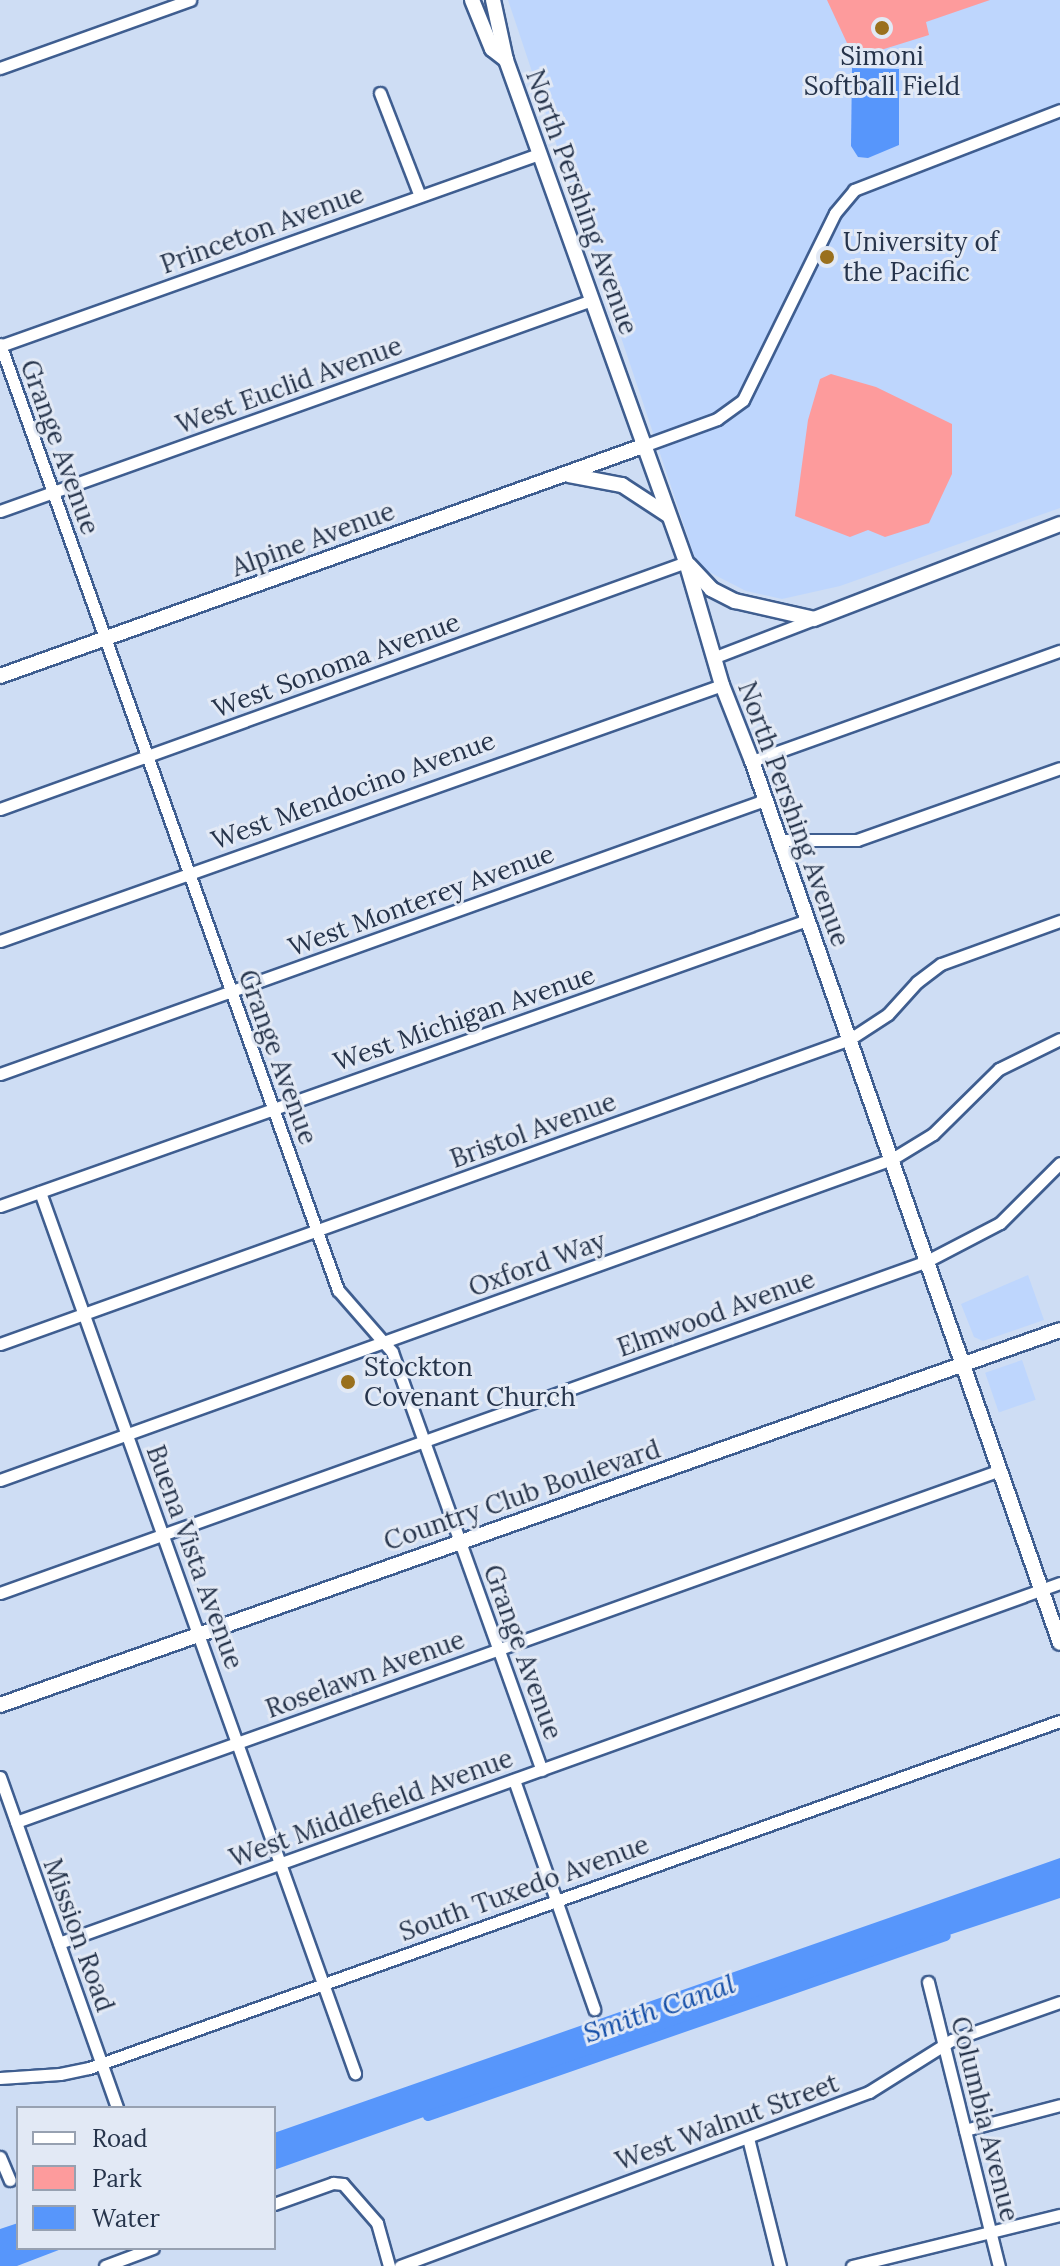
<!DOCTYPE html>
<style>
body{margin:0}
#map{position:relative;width:1060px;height:2266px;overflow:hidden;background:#ceddf4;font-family:Lora,serif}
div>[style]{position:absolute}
.built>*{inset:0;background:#bed6fd;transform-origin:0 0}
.green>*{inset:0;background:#fd9b9c}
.water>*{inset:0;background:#5796fb}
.canal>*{height:10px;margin:-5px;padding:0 5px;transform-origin:5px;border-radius:5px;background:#5796fb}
.roads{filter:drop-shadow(2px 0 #3f5e90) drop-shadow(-2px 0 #3f5e90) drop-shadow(0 2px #3f5e90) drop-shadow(0 -2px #3f5e90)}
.street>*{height:11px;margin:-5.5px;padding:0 5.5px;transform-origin:5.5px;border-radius:5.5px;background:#fff}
.secondary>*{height:14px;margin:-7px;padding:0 7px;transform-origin:7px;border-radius:7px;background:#fff}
.dots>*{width:22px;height:22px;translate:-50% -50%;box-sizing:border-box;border:4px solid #e2e9f5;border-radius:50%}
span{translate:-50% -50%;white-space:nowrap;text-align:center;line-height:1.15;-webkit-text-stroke:6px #e2e9f5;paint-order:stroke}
.poi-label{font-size:26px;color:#26344b}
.left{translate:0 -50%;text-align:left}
.street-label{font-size:26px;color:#26344b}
.water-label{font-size:28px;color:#144ea7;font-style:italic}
.legend{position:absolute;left:16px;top:2106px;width:260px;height:144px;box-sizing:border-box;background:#e2e9f5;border:2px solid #97a1b1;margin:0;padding:10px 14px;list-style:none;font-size:24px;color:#26344b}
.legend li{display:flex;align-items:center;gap:16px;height:40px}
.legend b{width:40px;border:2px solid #97a1b1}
</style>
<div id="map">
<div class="built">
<div style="clip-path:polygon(508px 0,1060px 0,1060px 508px,840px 586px,782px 599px,746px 591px,707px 571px,694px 555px)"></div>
<div style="clip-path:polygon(1028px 1275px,1044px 1320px,983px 1341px,974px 1337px,961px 1304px)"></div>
<div style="left:1022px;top:1360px;width:42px;height:39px;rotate:71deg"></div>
</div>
<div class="green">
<div style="clip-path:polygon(827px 0,990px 0,926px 22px,929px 35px,868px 54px,847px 43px)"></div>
<div style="clip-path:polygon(831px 374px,876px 387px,952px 424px,952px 474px,929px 523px,885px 537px,868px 530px,850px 537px,795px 516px,808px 420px,820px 379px)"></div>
</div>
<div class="water">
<div style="clip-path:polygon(852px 68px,899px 69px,899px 145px,868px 158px,858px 157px,851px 146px)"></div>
<div style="clip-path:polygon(1060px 1858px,1060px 1898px,775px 1993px,274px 2170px,274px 2133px)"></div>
<div style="clip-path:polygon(18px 2223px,18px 2248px,64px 2248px,17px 2266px,0 2266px,0 2229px)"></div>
</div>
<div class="canal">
<div style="left:428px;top:2116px;width:548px;rotate:-19.16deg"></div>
</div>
<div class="roads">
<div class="street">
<div style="left:0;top:68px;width:202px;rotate:-19.7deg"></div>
<div style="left:380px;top:93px;width:110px;rotate:68.8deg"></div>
<div style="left:0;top:344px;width:1005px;rotate:70.34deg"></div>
<div style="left:338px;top:1290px;width:82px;rotate:48.9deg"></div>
<div style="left:392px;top:1352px;width:444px;rotate:70.3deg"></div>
<div style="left:0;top:346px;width:572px;rotate:-19.61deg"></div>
<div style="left:643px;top:446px;width:79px;rotate:-20deg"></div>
<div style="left:717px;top:419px;width:32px;rotate:-36deg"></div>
<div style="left:743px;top:400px;width:208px;rotate:-63.8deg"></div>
<div style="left:835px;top:213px;width:30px;rotate:-50deg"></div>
<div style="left:854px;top:190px;width:221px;rotate:-21.2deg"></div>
<div style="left:0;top:511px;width:628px;rotate:-19.62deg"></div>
<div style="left:713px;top:658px;width:108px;rotate:-21.1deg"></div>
<div style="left:752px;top:761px;width:327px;rotate:-19.7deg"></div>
<div style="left:0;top:809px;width:729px;rotate:-19.8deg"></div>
<div style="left:779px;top:840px;width:78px"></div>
<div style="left:857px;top:840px;width:215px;rotate:-19.5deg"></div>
<div style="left:0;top:941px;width:766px;rotate:-19.52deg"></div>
<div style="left:0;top:1074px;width:813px;rotate:-19.71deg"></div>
<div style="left:40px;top:1192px;width:936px;rotate:70.33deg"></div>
<div style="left:0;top:1206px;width:856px;rotate:-19.51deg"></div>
<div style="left:0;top:1344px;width:903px;rotate:-19.74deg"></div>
<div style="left:850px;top:1039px;width:45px;rotate:-33.3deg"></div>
<div style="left:888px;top:1014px;width:43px;rotate:-47.8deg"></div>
<div style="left:917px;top:982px;width:30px;rotate:-37deg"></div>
<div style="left:941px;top:964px;width:127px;rotate:-19.9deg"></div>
<div style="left:0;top:1480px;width:948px;rotate:-19.79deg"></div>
<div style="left:892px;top:1159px;width:48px;rotate:-31.4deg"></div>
<div style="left:933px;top:1134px;width:93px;rotate:-44.6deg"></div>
<div style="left:999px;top:1069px;width:68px;rotate:-26.2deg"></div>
<div style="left:0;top:1593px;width:985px;rotate:-19.7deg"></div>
<div style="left:927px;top:1261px;width:82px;rotate:-27.5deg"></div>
<div style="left:1000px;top:1223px;width:85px;rotate:-45deg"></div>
<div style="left:0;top:1777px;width:351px;rotate:70.5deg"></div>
<div style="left:514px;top:1780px;width:243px;rotate:70.7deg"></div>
<div style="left:16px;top:1822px;width:1045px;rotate:-19.68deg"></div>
<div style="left:59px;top:1943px;width:1064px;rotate:-19.78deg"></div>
<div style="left:928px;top:1982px;width:293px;rotate:76deg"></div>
<div style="left:0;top:2078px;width:60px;rotate:-3.8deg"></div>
<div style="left:60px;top:2074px;width:30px;rotate:-12deg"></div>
<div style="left:89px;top:2068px;width:1031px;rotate:-19.67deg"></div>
<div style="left:965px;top:2130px;width:98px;rotate:-14.7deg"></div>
<div style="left:748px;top:2138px;width:132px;rotate:76deg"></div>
<div style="left:0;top:2157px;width:25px;rotate:67deg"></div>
<div style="left:274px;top:2204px;width:63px;rotate:-19.6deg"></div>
<div style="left:333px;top:2183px;width:10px;rotate:6deg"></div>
<div style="left:343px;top:2184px;width:52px;rotate:48.9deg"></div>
<div style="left:377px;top:2223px;width:45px;rotate:74.4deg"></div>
<div style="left:105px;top:2266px;width:51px;rotate:-20.6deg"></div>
<div style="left:400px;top:2266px;width:500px;rotate:-20.35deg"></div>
<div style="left:869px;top:2092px;width:98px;rotate:-32.1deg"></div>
<div style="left:952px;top:2040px;width:114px;rotate:-19.4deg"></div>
<div style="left:852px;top:2266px;width:214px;rotate:-13.8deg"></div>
</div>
<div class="secondary">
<div style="left:472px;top:0;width:53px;rotate:67.8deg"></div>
<div style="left:492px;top:49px;width:18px;rotate:38deg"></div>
<div style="left:493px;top:0;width:61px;rotate:77.8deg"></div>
<div style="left:506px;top:60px;width:533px;rotate:70.27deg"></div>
<div style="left:686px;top:562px;width:128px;rotate:73.7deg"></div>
<div style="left:722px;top:685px;width:82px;rotate:68.5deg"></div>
<div style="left:752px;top:761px;width:934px;rotate:70.75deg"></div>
<div style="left:569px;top:475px;width:54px;rotate:10.7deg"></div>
<div style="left:622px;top:485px;width:55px;rotate:33.1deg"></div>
<div style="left:689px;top:565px;width:33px;rotate:47deg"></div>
<div style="left:711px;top:589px;width:27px;rotate:27deg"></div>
<div style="left:735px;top:601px;width:81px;rotate:12.8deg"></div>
<div style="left:814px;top:619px;width:264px;rotate:-21.1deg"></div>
<div style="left:0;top:676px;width:683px;rotate:-19.68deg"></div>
<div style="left:0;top:1705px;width:1124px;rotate:-19.48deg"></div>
</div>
</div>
<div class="dots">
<div style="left:882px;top:28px;background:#9a701d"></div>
<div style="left:827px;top:257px;background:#9a701d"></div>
<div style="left:348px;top:1382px;background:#9a701d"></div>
</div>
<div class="poi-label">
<span style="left:882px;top:71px">Simoni<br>Softball Field</span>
<span class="left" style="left:843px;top:257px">University of<br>the Pacific</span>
<span class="left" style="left:364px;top:1382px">Stockton<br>Covenant Church</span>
</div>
<div class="street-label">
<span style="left:582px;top:202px;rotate:70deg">North Pershing Avenue</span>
<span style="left:262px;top:229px;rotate:-20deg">Princeton Avenue</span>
<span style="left:289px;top:385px;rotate:-20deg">West Euclid Avenue</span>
<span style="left:60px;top:447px;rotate:70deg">Grange Avenue</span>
<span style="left:313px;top:539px;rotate:-20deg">Alpine Avenue</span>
<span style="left:336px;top:665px;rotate:-20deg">West Sonoma Avenue</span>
<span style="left:353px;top:790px;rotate:-20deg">West Mendocino Avenue</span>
<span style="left:794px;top:814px;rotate:70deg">North Pershing Avenue</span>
<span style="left:421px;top:900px;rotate:-20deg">West Monterey Avenue</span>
<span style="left:464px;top:1018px;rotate:-19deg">West Michigan Avenue</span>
<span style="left:278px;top:1057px;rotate:70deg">Grange Avenue</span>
<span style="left:533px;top:1130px;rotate:-20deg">Bristol Avenue</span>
<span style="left:537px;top:1264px;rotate:-20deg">Oxford Way</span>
<span style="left:716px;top:1313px;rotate:-20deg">Elmwood Avenue</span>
<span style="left:522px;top:1495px;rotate:-19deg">Country Club Boulevard</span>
<span style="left:195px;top:1557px;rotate:70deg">Buena Vista Avenue</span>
<span style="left:523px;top:1652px;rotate:70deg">Grange Avenue</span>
<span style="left:365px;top:1674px;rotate:-20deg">Roselawn Avenue</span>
<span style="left:371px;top:1808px;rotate:-20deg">West Middlefield Avenue</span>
<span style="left:524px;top:1888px;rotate:-20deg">South Tuxedo Avenue</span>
<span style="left:79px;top:1935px;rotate:70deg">Mission Road</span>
<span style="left:985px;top:2119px;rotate:76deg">Columbia Avenue</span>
<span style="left:727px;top:2122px;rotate:-20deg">West Walnut Street</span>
</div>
<div class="water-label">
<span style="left:659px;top:2008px;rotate:-19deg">Smith Canal</span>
</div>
<ul class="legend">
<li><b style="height:10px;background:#fff"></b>Road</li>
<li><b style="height:22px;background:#fd9b9c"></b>Park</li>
<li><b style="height:22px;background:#5796fb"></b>Water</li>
</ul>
</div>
